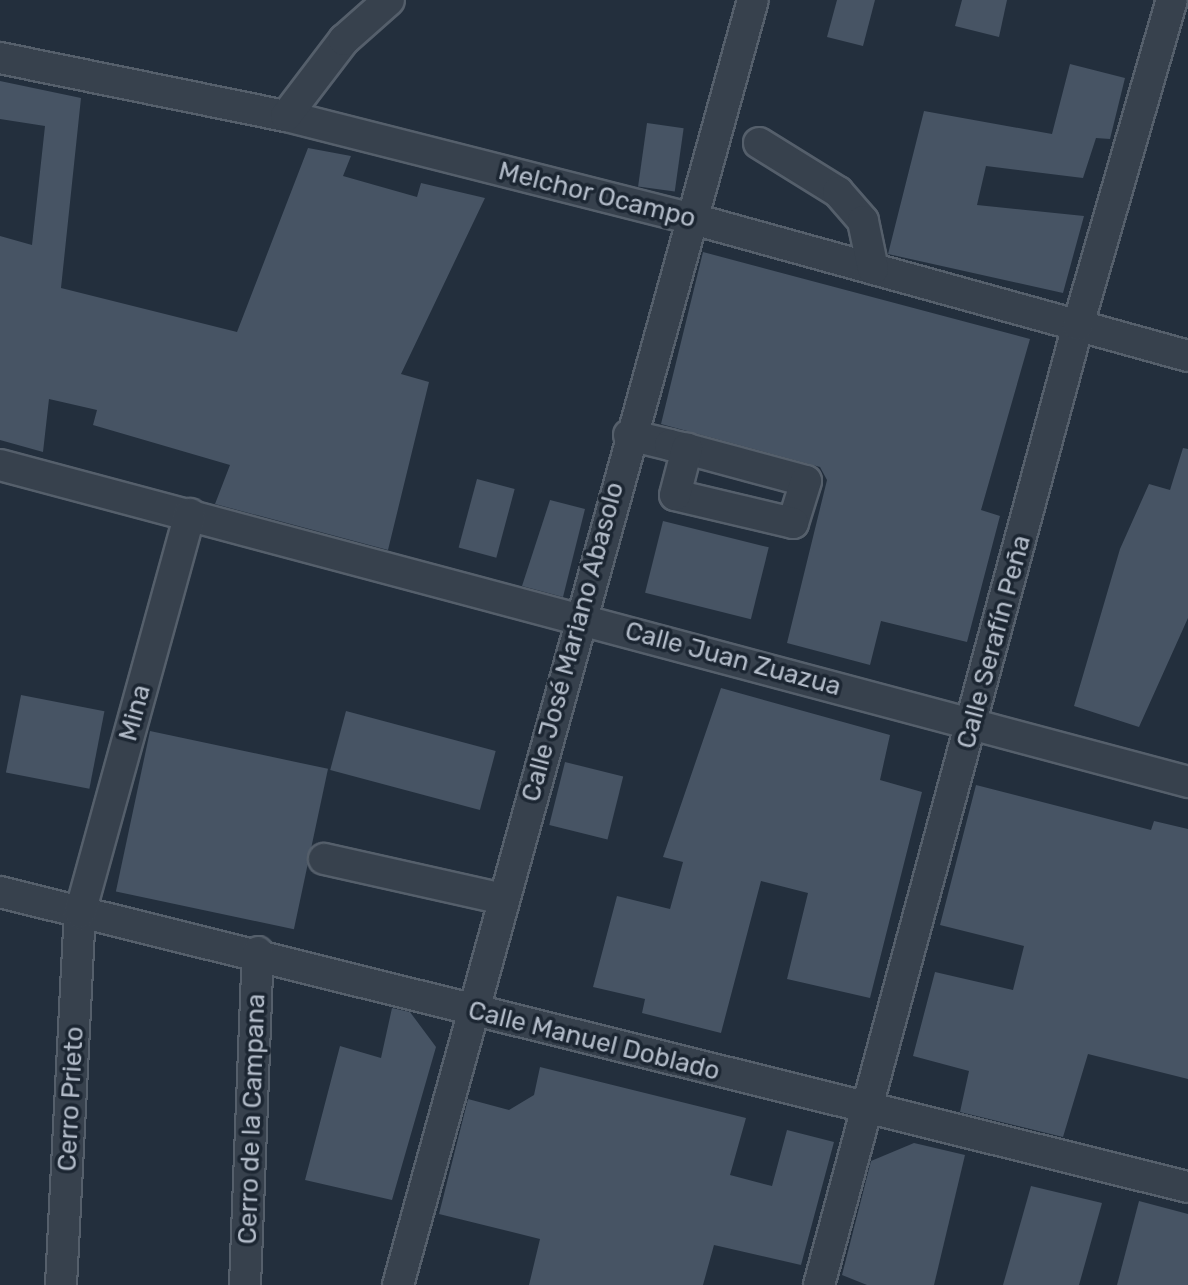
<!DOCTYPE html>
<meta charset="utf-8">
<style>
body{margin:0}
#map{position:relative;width:1188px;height:1285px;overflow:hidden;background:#232f3d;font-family:Rubik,sans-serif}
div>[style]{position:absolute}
.building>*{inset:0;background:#475464;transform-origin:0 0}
.roads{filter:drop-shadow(2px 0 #555f6b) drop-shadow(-2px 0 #555f6b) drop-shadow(0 2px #555f6b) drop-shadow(0 -2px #555f6b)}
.minor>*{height:30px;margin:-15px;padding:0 15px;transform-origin:15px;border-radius:15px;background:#37414d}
span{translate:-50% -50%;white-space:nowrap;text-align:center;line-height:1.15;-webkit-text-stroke:7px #1c2632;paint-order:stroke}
.street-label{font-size:26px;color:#b3bcc9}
</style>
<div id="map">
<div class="building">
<div style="clip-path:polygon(837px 0,875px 0,863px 46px,827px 37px)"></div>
<div style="clip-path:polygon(962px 0,1007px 0,999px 37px,955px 26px)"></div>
<div style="clip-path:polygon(1070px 64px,1125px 78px,1110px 139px,1096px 138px,1083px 178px,986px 166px,977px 205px,1084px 216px,1063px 293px,888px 254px,924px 111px,1052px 134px)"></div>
<div style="clip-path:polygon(0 81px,81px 98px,61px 288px,237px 332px,308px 148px,351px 156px,343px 176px,417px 197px,421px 183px,485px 198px,401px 374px,429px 382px,388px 550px,215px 504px,230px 465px,93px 425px,97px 410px,49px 399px,43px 452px,0 440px,0 236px,32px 245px,45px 126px,0 119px)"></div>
<div style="left:647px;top:123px;width:37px;height:64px;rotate:8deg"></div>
<div style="clip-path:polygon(703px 252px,1030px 339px,981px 510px,1000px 516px,967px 642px,881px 621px,870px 665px,787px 643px,827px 480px,820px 467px,661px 424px)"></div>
<div style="clip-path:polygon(1183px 448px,1188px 449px,1188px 618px,1139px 727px,1074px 706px,1120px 549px,1149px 484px,1170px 490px)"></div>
<div style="left:477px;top:479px;width:39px;height:71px;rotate:15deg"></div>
<div style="clip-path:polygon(550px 500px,585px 509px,563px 597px,522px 586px)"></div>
<div style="left:663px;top:521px;width:109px;height:74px;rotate:14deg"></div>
<div style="clip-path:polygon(721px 688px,890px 735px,880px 780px,922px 792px,870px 998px,787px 979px,808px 893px,761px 881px,721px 1033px,642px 1013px,645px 999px,593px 987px,617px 896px,670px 909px,683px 862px,663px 857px)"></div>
<div style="left:21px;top:695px;width:85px;height:79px;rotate:11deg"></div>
<div style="left:346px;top:711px;width:155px;height:61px;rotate:15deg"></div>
<div style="left:150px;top:731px;width:182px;height:164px;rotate:12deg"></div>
<div style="left:565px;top:762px;width:60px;height:65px;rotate:14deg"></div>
<div style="clip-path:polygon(976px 785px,1151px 830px,1154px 821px,1188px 829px,1188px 1079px,1088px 1054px,1063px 1137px,960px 1112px,969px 1071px,913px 1056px,935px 972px,1013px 990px,1024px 946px,940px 925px)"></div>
<div style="clip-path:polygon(392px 1008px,410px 1012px,436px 1047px,392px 1200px,305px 1180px,340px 1046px,381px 1058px)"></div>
<div style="clip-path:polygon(540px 1067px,746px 1118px,730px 1175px,772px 1186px,787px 1130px,834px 1142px,801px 1265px,714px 1245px,703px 1285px,529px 1285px,540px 1239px,439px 1214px,468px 1099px,509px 1110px,534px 1095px)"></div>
<div style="clip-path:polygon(914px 1143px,965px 1155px,934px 1285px,867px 1285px,842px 1275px,871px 1161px)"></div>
<div style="clip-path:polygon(1031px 1186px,1102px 1203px,1079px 1285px,1003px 1285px)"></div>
<div style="clip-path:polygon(1139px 1201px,1188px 1214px,1188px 1285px,1117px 1285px)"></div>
</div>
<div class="roads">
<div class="minor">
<div style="left:0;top:58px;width:292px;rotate:11.5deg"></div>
<div style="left:286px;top:116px;width:420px;rotate:14.2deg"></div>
<div style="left:693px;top:219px;width:514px;rotate:15.47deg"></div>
<div style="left:286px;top:116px;width:96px;rotate:-52.7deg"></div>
<div style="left:344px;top:40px;width:60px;rotate:-41.6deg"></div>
<div style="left:759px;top:143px;width:93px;rotate:31.8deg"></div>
<div style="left:838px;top:192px;width:38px;rotate:49deg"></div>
<div style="left:863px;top:221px;width:49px;rotate:78.2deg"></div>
<div style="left:629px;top:435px;width:42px;rotate:13.7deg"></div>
<div style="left:670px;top:445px;width:17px;rotate:13deg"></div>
<div style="left:687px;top:449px;width:123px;rotate:15.1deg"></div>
<div style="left:806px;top:481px;width:44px;rotate:107.2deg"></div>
<div style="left:793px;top:523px;width:121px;rotate:-166.7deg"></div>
<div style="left:675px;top:495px;width:48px;rotate:-75.4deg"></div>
<div style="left:0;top:465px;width:1230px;rotate:14.94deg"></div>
<div style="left:324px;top:859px;width:183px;rotate:12.6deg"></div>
<div style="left:0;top:892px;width:1224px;rotate:13.95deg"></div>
<div style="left:61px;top:1285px;width:372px;rotate:-87.1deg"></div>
<div style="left:80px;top:913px;width:414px;rotate:-74.6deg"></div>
<div style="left:245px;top:1285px;width:333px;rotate:-87.8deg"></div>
<div style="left:398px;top:1285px;width:1333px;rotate:-74.56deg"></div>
<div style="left:819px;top:1285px;width:994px;rotate:-74.9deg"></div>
<div style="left:1078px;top:325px;width:338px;rotate:-73.9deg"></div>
</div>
</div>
<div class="street-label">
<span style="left:597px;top:195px;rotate:14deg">Melchor Ocampo</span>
<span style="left:573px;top:642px;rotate:-75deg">Calle José Mariano Abasolo</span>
<span style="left:994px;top:642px;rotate:-75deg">Calle Serafín Peña</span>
<span style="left:733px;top:659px;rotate:15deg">Calle Juan Zuazua</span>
<span style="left:135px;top:713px;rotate:-75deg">Mina</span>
<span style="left:594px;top:1041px;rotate:14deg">Calle Manuel Doblado</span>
<span style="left:71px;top:1099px;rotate:-87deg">Cerro Prieto</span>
<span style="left:252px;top:1119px;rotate:-88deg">Cerro de la Campana</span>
</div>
</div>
